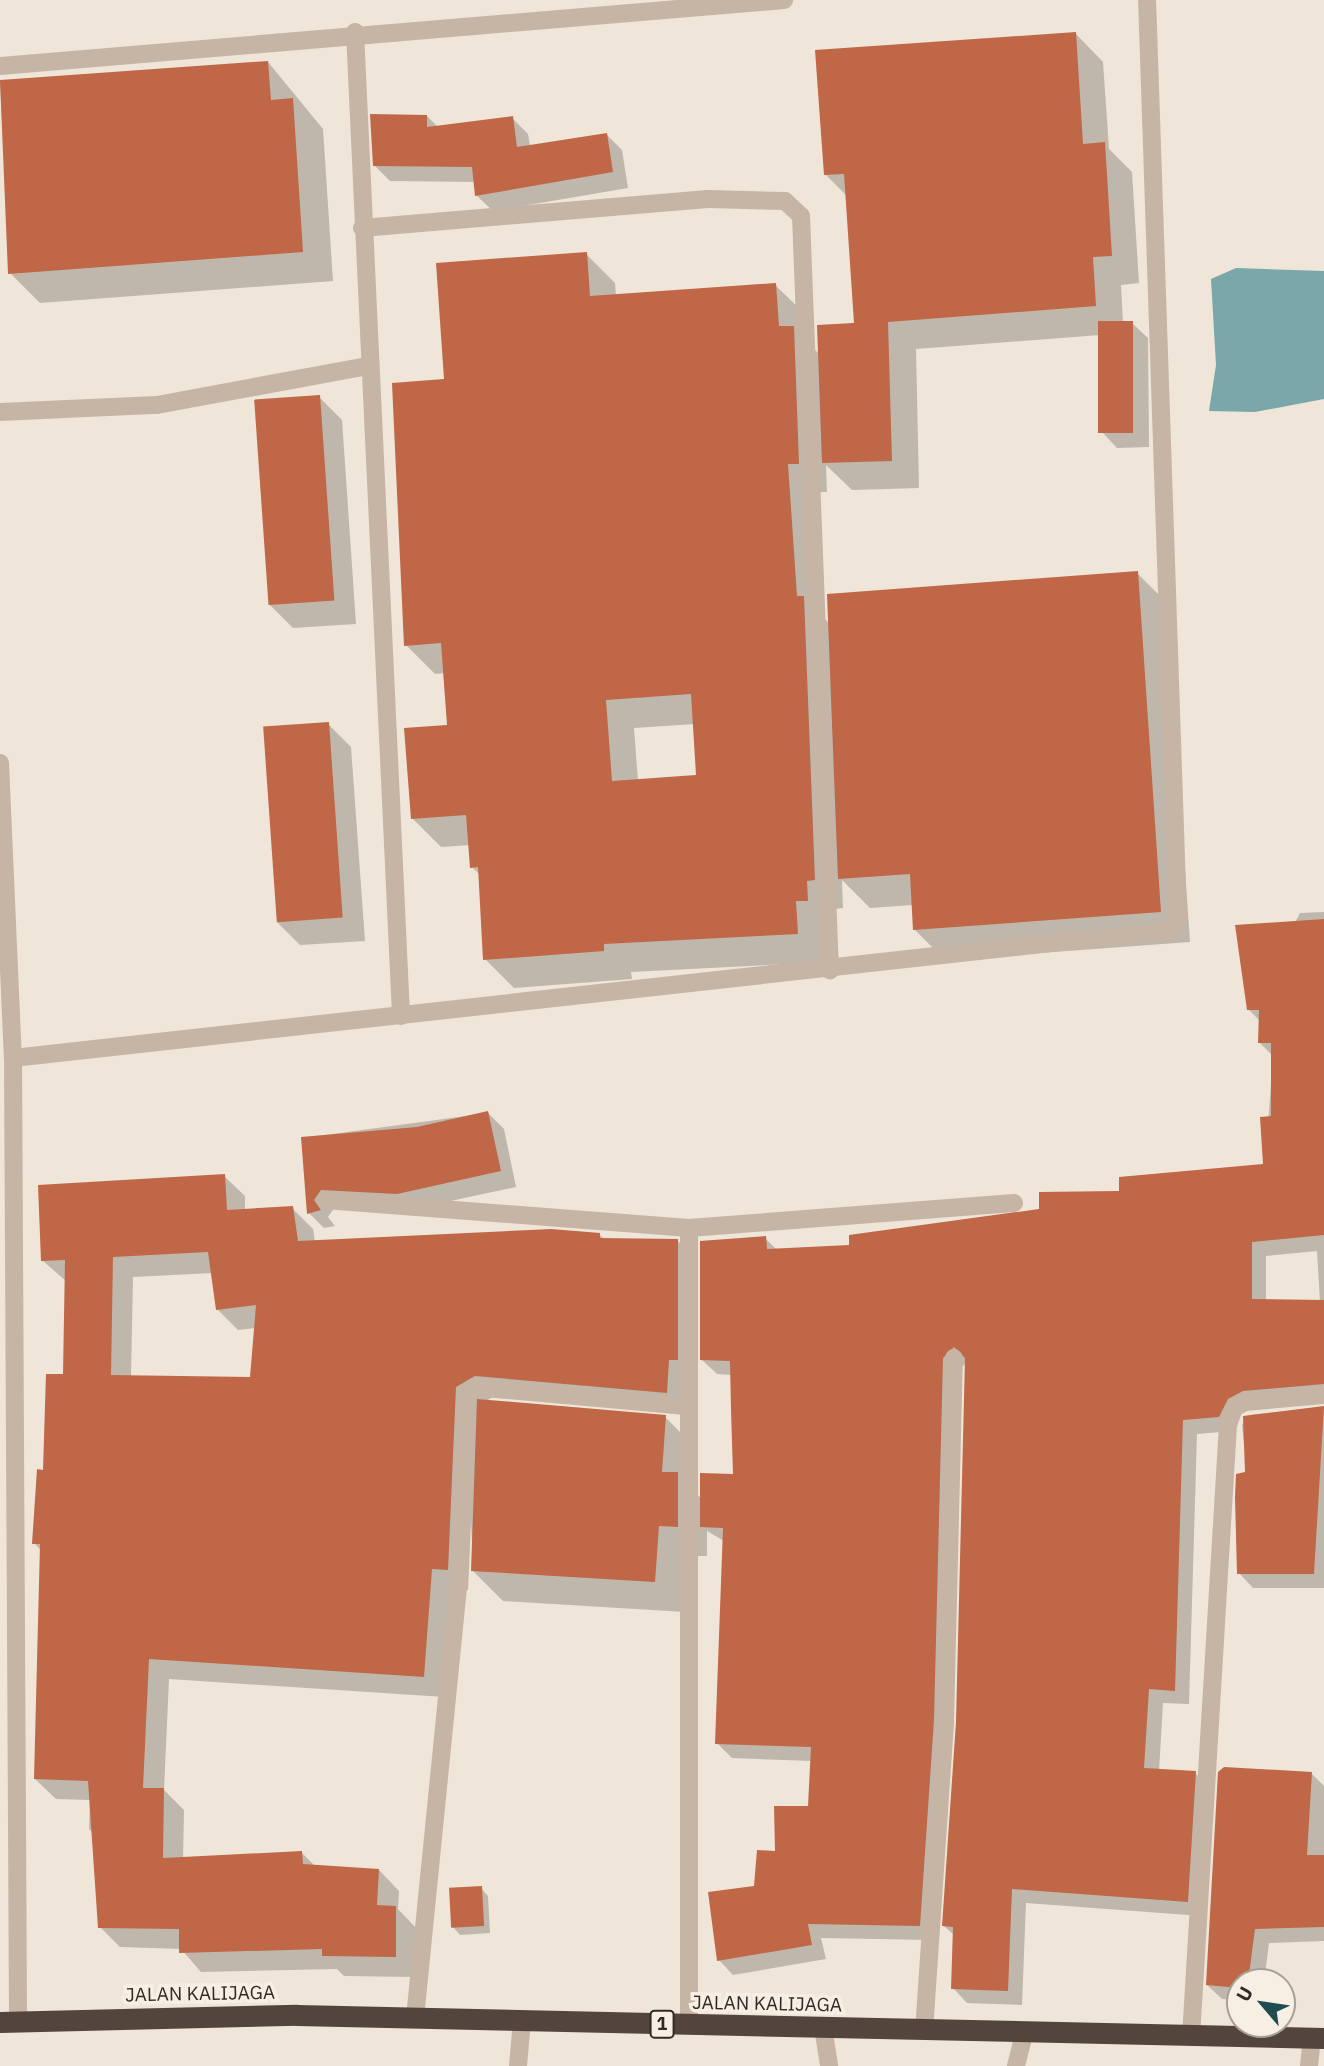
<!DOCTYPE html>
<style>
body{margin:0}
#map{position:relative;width:1324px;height:2066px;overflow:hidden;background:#efe5d8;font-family:"IBM Plex Sans",sans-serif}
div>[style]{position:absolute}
.water>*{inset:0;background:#79a7aa}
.shadow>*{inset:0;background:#0003}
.building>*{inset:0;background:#bf6746;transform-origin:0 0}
.minor>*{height:18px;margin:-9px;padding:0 9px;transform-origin:9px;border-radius:9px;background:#c6b5a5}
.highway>*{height:21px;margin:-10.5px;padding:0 10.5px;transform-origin:10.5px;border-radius:10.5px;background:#53453d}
span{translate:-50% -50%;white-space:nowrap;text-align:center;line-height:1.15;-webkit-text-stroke:7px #f7efe4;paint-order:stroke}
.shield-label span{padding:2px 5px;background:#f7efe4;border:2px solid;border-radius:5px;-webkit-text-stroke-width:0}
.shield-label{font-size:18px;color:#322a26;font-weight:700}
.street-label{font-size:19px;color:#322a26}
.north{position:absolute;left:1226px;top:1968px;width:70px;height:70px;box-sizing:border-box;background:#f7efe4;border:2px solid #a8a098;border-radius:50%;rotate:299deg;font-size:19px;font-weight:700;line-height:28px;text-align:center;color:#322a26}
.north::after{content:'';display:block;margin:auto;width:24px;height:32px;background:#1e4c51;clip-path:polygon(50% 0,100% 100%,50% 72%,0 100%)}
</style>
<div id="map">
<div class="water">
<div style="clip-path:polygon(1236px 268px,1324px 271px,1324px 399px,1255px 412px,1209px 411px,1216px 365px,1211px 279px)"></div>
</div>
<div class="shadow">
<div style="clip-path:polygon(evenodd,1075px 33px,1103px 62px,1109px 149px,1132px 172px,1139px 283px,1121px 285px,1123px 323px,1132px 323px,1148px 338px,1149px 447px,1117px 448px,1102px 432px,1100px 335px,916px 349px,919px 488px,852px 490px,826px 465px,827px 492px,816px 492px,824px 618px,830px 624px,1137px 573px,1167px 603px,1190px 942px,945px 960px,915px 930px,913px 905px,870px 908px,842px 880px,843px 908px,835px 909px,826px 962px,631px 972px,632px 979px,514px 988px,485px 959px,480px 875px,472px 867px,470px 845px,441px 847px,412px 818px,449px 727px,445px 673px,435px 674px,406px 645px,446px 380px,586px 254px,615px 283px,616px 296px,775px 285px,804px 313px,806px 340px,819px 354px,856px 325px,847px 196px,825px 174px,1075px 33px,695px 724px,698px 777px,638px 781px,634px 728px,695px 724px)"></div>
<div style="clip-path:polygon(268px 62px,323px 129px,333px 281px,40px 303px,10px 273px,0 82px)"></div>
<div style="clip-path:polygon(427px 116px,438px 127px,512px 118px,528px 134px,530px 146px,607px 135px,622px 150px,628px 188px,493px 211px,477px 196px,476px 182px,390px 181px,374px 165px)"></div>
<div style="clip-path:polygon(319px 397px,342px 420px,356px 624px,293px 628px,270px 605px)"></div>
<div style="clip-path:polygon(328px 724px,351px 747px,365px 941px,300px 945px,277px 922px)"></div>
<div style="clip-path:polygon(evenodd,1324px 912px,1324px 1403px,1259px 1405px,1242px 1413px,1233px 1431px,1197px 1434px,1189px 1704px,1163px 1703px,1159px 1771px,1195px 1773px,1209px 1787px,1202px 1916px,1026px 1903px,1022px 2005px,967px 2003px,953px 1988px,955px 1936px,944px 1926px,958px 1722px,967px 1362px,956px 1373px,934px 1940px,821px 1938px,826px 1959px,733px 1975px,719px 1960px,777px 1853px,810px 1807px,812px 1761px,732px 1758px,717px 1743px,724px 1541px,707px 1531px,707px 1556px,688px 1556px,685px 1612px,503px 1601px,473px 1571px,471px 1520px,468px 1590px,452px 1589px,444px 1697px,169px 1679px,164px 1790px,184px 1810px,183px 1859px,302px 1853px,315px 1866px,379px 1870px,399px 1891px,398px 1909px,416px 1928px,415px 1977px,344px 1976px,337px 1969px,201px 1972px,181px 1949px,120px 1947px,100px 1927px,98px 1837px,89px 1829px,90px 1800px,56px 1799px,35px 1779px,42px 1551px,34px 1543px,65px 1376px,66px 1281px,43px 1261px,224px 1176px,245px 1196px,245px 1211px,292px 1208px,313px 1229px,315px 1242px,599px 1234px,605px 1240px,677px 1240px,697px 1261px,687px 1412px,496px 1395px,486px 1401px,665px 1417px,695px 1447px,692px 1490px,702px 1499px,735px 1476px,732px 1375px,717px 1374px,702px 1360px,765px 1238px,777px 1250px,851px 1247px,1265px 1165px,1273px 1056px,1259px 1042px,1260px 1021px,1249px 1010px,1300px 913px,1324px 912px,1317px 1251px,1320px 1302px,1266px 1301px,1266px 1256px,1317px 1251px,1324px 912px,213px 1273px,218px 1310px,238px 1330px,256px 1328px,252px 1379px,131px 1377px,133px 1277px,213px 1273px)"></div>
<div style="clip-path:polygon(488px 1113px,504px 1129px,516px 1187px,413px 1209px,337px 1204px,328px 1217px,335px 1226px,324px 1228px,309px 1213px,303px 1138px)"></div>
<div style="clip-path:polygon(1324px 1407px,1324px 1588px,1253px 1588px,1239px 1573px,1247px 1474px,1242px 1425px,1249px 1415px)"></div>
<div style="clip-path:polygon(1312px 1774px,1324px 1786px,1324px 1995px,1324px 1941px,1269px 1943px,1264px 1982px,1240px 1982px,1240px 2000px,1222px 1999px,1207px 1985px)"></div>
<div style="clip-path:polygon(481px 1888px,488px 1896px,490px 1933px,460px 1935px,453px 1927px)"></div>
</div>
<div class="building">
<div style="clip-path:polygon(1076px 32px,1083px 144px,1105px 142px,1112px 256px,1093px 257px,1096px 306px,888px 322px,892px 461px,822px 463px,817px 325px,854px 323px,844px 174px,824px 175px,815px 50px)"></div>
<div style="clip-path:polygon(268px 61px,271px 100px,293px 98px,303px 252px,8px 274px,0 80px)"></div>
<div style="clip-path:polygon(370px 114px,427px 115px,427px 127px,513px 116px,517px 147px,607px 133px,613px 172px,475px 196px,472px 167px,373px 166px)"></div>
<div style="clip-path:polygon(evenodd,587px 252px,590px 296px,776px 283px,779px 326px,794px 326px,799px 464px,788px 464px,797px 596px,804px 596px,815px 880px,807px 881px,808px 901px,796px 901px,798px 934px,604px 944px,604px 951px,483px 960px,478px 867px,470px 868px,466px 815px,411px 819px,404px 728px,447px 725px,441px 643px,404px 646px,392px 383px,444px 379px,436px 263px,587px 252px,691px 694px,696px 775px,612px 781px,606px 700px,691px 694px)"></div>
<div style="left:1098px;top:321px;width:35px;height:112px"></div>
<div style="left:320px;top:395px;width:206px;height:66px;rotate:86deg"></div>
<div style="clip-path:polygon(1138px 571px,1161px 912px,913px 930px,910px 874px,838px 879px,827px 594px)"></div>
<div style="left:329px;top:722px;width:196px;height:66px;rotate:86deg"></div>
<div style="clip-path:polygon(1324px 919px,1324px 1235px,1252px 1242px,1252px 1299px,1324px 1300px,1324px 1384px,1243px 1391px,1228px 1399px,1219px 1417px,1183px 1420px,1175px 1691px,1149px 1689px,1144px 1768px,1196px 1771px,1188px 1902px,1012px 1889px,1008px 1991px,951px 1989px,953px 1927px,942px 1926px,956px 1722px,965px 1358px,954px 1347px,943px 1358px,934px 1720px,920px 1926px,808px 1924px,812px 1945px,717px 1961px,708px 1892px,754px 1886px,757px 1850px,775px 1851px,774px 1806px,808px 1806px,811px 1747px,715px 1744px,723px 1528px,700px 1527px,700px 1473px,733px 1474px,731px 1410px,730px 1361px,700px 1360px,700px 1241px,766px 1236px,767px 1249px,849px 1245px,849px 1235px,1039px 1209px,1039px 1192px,1119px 1191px,1119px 1177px,1263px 1164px,1260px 1117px,1271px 1116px,1271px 1043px,1258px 1043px,1259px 1010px,1247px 1010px,1235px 925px)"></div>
<div style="clip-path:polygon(488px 1111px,501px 1171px,397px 1194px,321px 1190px,314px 1200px,321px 1210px,307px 1214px,301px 1137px,417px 1127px)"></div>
<div style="clip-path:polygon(evenodd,225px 1174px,227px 1210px,293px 1206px,298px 1241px,551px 1229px,600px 1233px,600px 1238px,678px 1239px,678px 1360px,669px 1360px,667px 1393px,475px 1376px,456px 1387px,448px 1570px,432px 1569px,424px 1677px,149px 1659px,143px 1788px,164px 1788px,163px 1858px,302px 1851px,303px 1864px,379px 1869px,377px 1905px,396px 1906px,396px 1957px,322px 1956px,322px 1949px,179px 1953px,179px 1929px,98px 1928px,88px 1781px,34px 1779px,40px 1544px,32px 1544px,37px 1469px,43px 1470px,46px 1374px,63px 1374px,65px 1260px,41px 1261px,38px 1185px,225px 1174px,208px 1252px,216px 1310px,256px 1305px,250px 1377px,111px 1375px,113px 1257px,208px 1252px)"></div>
<div style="clip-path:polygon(477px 1399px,666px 1415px,662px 1472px,678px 1472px,678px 1527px,659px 1526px,655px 1582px,471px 1571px)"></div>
<div style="clip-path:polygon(1324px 1406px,1314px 1574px,1237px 1574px,1235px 1498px,1236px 1474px,1245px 1472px,1243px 1416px)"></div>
<div style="clip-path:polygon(1224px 1767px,1312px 1772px,1307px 1855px,1324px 1855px,1324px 1927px,1255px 1929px,1248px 1982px,1240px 1988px,1206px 1985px,1218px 1772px)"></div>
<div style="left:482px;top:1886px;width:40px;height:33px;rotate:87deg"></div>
</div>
<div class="minor">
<div style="left:355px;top:32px;width:985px;rotate:87.32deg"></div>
<div style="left:0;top:66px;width:787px;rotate:-4.81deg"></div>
<div style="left:362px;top:228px;width:347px;rotate:-4.8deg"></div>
<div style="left:708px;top:199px;width:77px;rotate:1.5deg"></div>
<div style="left:785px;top:201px;width:22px;rotate:43deg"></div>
<div style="left:801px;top:216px;width:755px;rotate:87.8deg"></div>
<div style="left:0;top:412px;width:157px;rotate:-2.6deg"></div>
<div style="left:157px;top:405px;width:215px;rotate:-10.5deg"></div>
<div style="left:0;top:763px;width:295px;rotate:87.5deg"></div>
<div style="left:13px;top:1058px;width:963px;rotate:89.7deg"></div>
<div style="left:13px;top:1058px;width:1163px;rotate:-6.32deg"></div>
<div style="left:1169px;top:930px;width:15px;rotate:-53deg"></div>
<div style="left:1178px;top:918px;width:919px;rotate:-91.93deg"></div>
<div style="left:325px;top:1200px;width:365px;rotate:4.4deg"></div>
<div style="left:689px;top:1228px;width:326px;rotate:-4.4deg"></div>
<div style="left:415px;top:2018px;width:455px;rotate:-84.3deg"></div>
<div style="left:460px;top:1565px;width:172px;rotate:-88deg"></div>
<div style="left:466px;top:1393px;width:10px;rotate:-37deg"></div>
<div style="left:474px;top:1387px;width:216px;rotate:5.1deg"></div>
<div style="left:689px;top:2025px;width:797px;rotate:-90deg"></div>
<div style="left:823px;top:2027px;width:39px;rotate:81deg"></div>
<div style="left:924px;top:2031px;width:311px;rotate:-86.1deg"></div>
<div style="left:945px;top:1721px;width:363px;rotate:-88.6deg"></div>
<div style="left:1191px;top:2037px;width:613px;rotate:-86.54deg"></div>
<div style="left:1228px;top:1425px;width:18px;rotate:-71deg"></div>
<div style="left:1234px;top:1408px;width:13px;rotate:-29deg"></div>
<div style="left:1245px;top:1402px;width:79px;rotate:-5.1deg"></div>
<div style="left:518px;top:2066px;width:46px;rotate:-85deg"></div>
<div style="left:1016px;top:2066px;width:34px;rotate:-76deg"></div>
<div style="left:1309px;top:2066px;width:28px;rotate:-84deg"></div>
</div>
<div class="highway">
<div style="left:0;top:2022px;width:297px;rotate:-1.4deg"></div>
<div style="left:297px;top:2015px;width:1027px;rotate:1.28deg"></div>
</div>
<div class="shield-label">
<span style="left:662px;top:2024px">1</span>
</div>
<div class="street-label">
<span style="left:200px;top:1994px;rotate:-1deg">JALAN KALIJAGA</span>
<span style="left:767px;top:2004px;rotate:1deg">JALAN KALIJAGA</span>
</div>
<div class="north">U</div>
</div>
